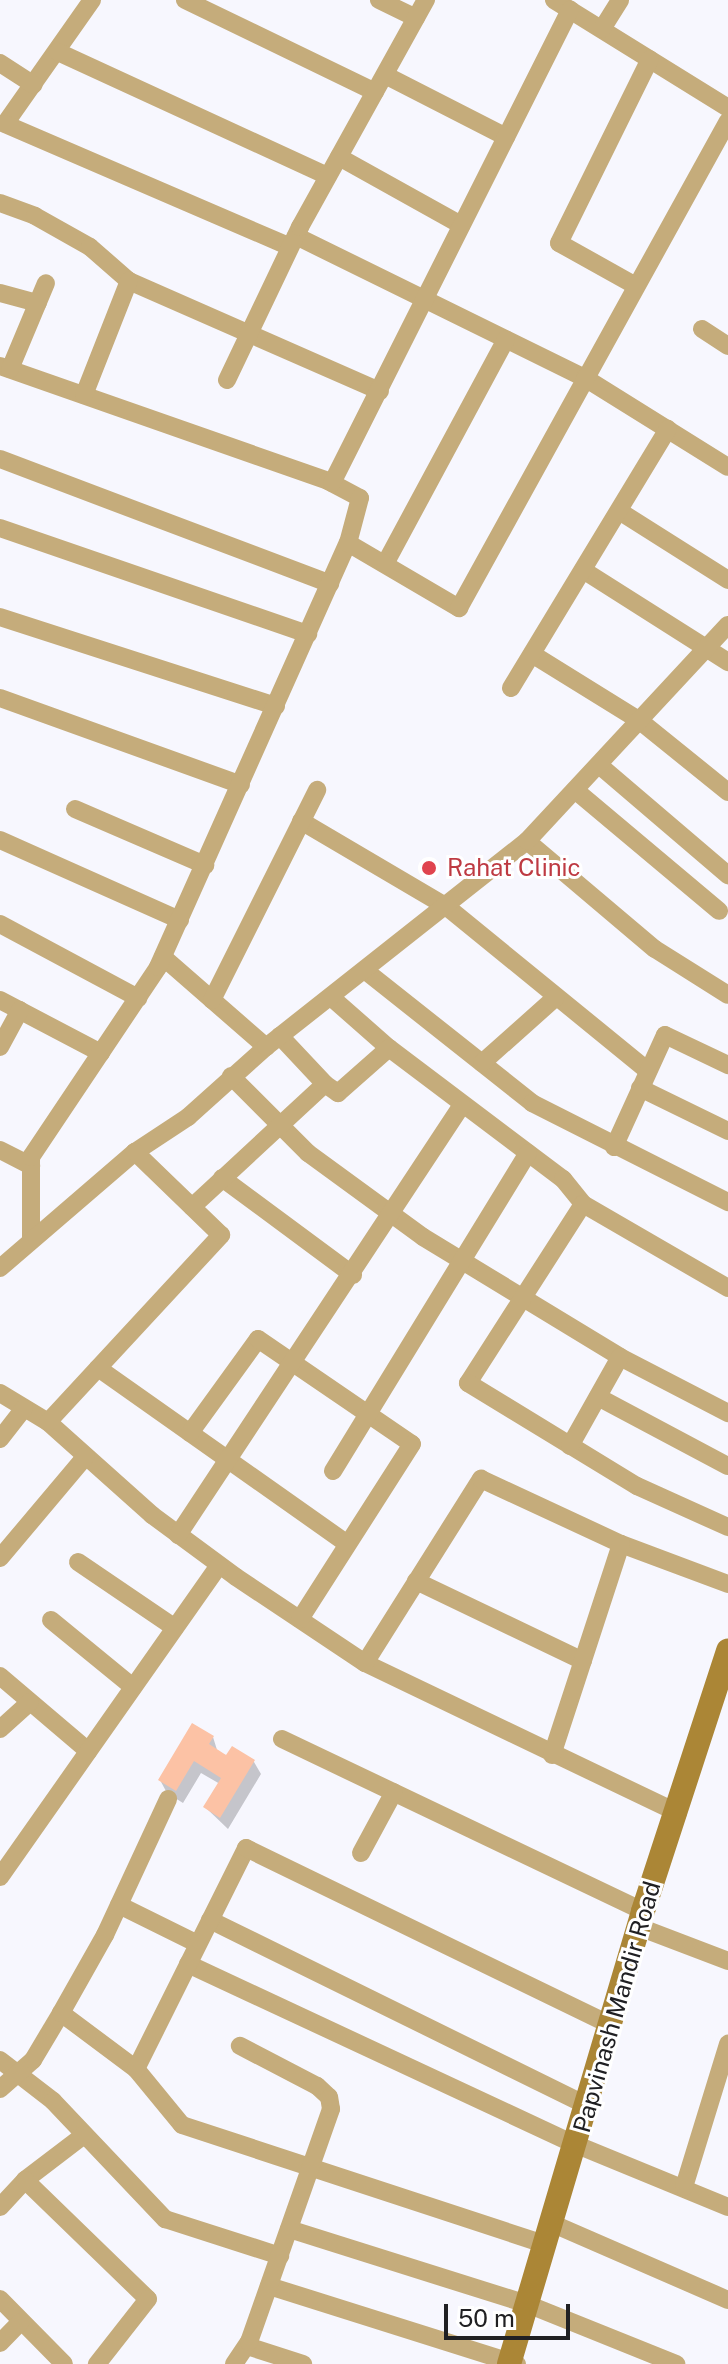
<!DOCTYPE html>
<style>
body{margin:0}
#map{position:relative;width:728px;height:2364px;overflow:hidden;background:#f7f7fe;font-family:"Public Sans",sans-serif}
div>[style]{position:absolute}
.shadow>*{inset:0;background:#0003}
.building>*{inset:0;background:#fcc2a5}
.street>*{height:18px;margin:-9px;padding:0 9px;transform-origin:9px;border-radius:9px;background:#c5ac7b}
.secondary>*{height:24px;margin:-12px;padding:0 12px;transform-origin:12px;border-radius:12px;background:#ab8636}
.dots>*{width:22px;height:22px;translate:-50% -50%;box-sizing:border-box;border:4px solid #fff;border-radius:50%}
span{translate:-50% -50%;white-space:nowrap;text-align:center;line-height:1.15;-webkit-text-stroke:6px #fff;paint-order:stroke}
.health-label{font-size:24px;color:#be3a42}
.left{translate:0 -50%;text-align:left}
.street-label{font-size:24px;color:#202023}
.scale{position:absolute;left:444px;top:2304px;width:126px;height:36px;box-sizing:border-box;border:4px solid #202023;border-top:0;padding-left:10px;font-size:24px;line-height:28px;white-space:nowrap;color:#202023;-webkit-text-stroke:6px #fff;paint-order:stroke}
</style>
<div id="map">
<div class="shadow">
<div style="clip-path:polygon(213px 1737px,218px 1753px,254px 1762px,261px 1774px,228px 1829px,205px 1807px,220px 1784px,201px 1773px,183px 1803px,167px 1793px,160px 1780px)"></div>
</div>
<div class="building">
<div style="clip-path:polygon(192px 1723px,214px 1736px,209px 1744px,226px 1755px,232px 1746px,255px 1760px,220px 1818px,203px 1807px,221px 1778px,194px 1761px,176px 1791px,158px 1780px)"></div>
</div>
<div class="street">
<div style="left:92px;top:0;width:151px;rotate:125.1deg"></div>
<div style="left:5px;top:124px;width:310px;rotate:23.3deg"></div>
<div style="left:185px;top:0;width:211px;rotate:25.8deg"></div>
<div style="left:379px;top:0;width:41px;rotate:25.9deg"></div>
<div style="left:554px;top:0;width:205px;rotate:31.8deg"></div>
<div style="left:602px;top:29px;width:34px;rotate:-58deg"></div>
<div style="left:58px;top:52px;width:297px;rotate:24.7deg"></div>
<div style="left:0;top:63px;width:40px;rotate:32.9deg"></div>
<div style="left:385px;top:75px;width:136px;rotate:27.1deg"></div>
<div style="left:339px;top:157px;width:140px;rotate:29.1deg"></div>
<div style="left:0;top:203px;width:37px;rotate:20deg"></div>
<div style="left:35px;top:216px;width:63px;rotate:29.4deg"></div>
<div style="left:90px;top:247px;width:52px;rotate:41.1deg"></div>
<div style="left:129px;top:281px;width:274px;rotate:23.7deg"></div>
<div style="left:296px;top:236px;width:322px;rotate:26.2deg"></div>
<div style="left:585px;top:378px;width:168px;rotate:31.9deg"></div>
<div style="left:636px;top:286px;width:88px;rotate:-150.8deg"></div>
<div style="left:559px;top:243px;width:205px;rotate:-63.7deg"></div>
<div style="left:0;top:293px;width:39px;rotate:15deg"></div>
<div style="left:702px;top:329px;width:31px;rotate:33deg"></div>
<div style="left:0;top:366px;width:348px;rotate:19.3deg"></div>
<div style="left:328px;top:481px;width:36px;rotate:28deg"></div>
<div style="left:360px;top:498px;width:47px;rotate:104.9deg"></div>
<div style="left:10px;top:369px;width:93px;rotate:-67.3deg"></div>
<div style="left:227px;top:380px;width:170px;rotate:-64.5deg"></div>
<div style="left:300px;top:227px;width:260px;rotate:-61deg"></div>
<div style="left:84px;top:395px;width:123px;rotate:-68.5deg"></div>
<div style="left:0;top:459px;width:353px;rotate:20.7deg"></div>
<div style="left:332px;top:483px;width:530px;rotate:-63.29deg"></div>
<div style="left:619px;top:511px;width:129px;rotate:32.3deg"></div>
<div style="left:0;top:528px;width:326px;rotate:19deg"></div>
<div style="left:385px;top:564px;width:255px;rotate:-61.7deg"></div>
<div style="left:583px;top:570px;width:172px;rotate:32.4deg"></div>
<div style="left:0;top:617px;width:290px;rotate:17.9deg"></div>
<div style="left:532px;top:654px;width:127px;rotate:31.8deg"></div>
<div style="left:640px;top:721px;width:113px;rotate:38.9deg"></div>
<div style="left:511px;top:688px;width:303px;rotate:-58.8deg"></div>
<div style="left:0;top:698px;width:256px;rotate:19.8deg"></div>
<div style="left:599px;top:765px;width:170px;rotate:40.5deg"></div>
<div style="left:575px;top:790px;width:188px;rotate:40deg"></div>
<div style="left:75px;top:809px;width:142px;rotate:23.3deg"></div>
<div style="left:301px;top:821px;width:169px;rotate:30.5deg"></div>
<div style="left:447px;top:907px;width:259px;rotate:39.2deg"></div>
<div style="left:0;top:840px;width:197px;rotate:24deg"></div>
<div style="left:527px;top:841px;width:167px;rotate:40.2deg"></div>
<div style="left:655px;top:949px;width:86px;rotate:32.2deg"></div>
<div style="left:0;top:924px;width:157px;rotate:28.2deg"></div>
<div style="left:163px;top:957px;width:137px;rotate:41.1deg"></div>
<div style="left:367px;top:972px;width:211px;rotate:38.4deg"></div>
<div style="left:532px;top:1103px;width:220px;rotate:26.8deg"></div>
<div style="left:332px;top:998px;width:76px;rotate:41.3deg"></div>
<div style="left:389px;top:1048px;width:218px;rotate:37deg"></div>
<div style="left:563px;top:1179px;width:32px;rotate:51deg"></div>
<div style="left:0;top:1000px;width:114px;rotate:27.7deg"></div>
<div style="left:212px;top:1000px;width:235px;rotate:-63.4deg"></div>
<div style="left:0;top:1047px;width:42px;rotate:-61.6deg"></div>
<div style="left:482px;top:1063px;width:98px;rotate:-41.7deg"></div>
<div style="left:231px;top:1076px;width:109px;rotate:45deg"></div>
<div style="left:308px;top:1153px;width:142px;rotate:36.1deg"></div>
<div style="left:423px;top:1237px;width:231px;rotate:31.3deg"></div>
<div style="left:620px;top:1357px;width:122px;rotate:27.4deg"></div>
<div style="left:325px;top:1084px;width:16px;rotate:35deg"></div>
<div style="left:338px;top:1093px;width:68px;rotate:-41.4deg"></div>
<div style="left:640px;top:1088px;width:98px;rotate:26deg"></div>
<div style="left:614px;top:1147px;width:123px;rotate:-65.5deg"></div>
<div style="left:665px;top:1035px;width:70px;rotate:25.5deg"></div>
<div style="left:0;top:1150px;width:35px;rotate:27deg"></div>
<div style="left:222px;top:1178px;width:163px;rotate:36.5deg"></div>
<div style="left:192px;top:1207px;width:181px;rotate:-42.8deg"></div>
<div style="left:325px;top:1084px;width:66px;rotate:-133.2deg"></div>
<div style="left:31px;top:1240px;width:83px;rotate:-90deg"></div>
<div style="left:31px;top:1157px;width:229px;rotate:-56.2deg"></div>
<div style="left:158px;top:967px;width:465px;rotate:-65.9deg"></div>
<div style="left:348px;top:543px;width:129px;rotate:30.4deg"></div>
<div style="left:459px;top:608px;width:556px;rotate:-61.09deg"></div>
<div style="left:0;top:1268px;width:178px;rotate:-40.7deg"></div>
<div style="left:135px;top:1152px;width:64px;rotate:-33.4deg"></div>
<div style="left:188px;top:1117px;width:105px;rotate:-41.9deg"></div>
<div style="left:266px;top:1047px;width:333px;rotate:-38.3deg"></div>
<div style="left:527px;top:841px;width:295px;rotate:-47.1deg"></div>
<div style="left:728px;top:1288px;width:168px;rotate:-149.9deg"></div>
<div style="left:583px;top:1204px;width:213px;rotate:122.7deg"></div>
<div style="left:468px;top:1383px;width:198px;rotate:31.4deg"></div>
<div style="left:637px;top:1486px;width:100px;rotate:24.3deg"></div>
<div style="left:98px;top:1368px;width:302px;rotate:35.2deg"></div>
<div style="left:0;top:1393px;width:56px;rotate:31.1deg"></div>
<div style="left:48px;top:1422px;width:140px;rotate:41.8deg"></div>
<div style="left:152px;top:1515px;width:104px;rotate:36.4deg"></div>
<div style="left:236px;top:1577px;width:155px;rotate:33.7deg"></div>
<div style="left:365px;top:1663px;width:347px;rotate:25.6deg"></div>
<div style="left:598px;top:1397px;width:147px;rotate:28deg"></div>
<div style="left:48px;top:1422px;width:255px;rotate:-47.2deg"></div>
<div style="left:221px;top:1235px;width:120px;rotate:-136deg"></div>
<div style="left:190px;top:1433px;width:116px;rotate:-54.1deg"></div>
<div style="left:258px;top:1339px;width:186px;rotate:34.3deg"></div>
<div style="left:412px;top:1444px;width:208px;rotate:122.6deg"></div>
<div style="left:0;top:1439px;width:39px;rotate:-52deg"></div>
<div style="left:570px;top:1446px;width:102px;rotate:-60.7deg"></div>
<div style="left:333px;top:1471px;width:373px;rotate:-58.5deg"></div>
<div style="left:178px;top:1535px;width:515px;rotate:-56.56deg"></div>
<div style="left:621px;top:1544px;width:114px;rotate:20.5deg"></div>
<div style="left:0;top:1558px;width:133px;rotate:-49.9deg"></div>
<div style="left:78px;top:1562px;width:117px;rotate:34.2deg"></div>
<div style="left:416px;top:1581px;width:185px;rotate:25.6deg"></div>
<div style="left:51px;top:1620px;width:106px;rotate:39.3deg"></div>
<div style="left:365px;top:1663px;width:218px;rotate:-57.8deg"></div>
<div style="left:481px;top:1479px;width:154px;rotate:24.9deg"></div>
<div style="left:621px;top:1544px;width:222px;rotate:108.1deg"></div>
<div style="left:0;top:1676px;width:116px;rotate:40.4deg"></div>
<div style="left:0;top:1729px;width:40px;rotate:-42deg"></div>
<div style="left:282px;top:1739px;width:400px;rotate:25.5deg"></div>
<div style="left:361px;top:1853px;width:69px;rotate:-61.6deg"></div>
<div style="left:0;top:1877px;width:381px;rotate:-54.9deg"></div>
<div style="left:119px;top:1905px;width:88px;rotate:26.3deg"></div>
<div style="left:210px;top:1920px;width:421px;rotate:26.2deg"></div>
<div style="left:639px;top:1927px;width:95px;rotate:20.9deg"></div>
<div style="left:188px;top:1964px;width:429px;rotate:25deg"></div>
<div style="left:577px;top:2145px;width:163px;rotate:22.3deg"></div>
<div style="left:61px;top:2013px;width:94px;rotate:36.7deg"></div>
<div style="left:136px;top:2069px;width:72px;rotate:50.6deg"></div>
<div style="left:182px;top:2125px;width:383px;rotate:18.2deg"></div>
<div style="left:0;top:2060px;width:67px;rotate:37.7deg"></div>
<div style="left:53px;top:2101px;width:163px;rotate:46.5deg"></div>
<div style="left:165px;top:2219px;width:121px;rotate:17.8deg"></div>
<div style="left:136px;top:2069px;width:247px;rotate:-63.5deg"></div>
<div style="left:246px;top:1848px;width:408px;rotate:25.9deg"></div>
<div style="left:0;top:2089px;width:44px;rotate:-41.3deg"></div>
<div style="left:33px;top:2060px;width:55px;rotate:-59.2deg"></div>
<div style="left:61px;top:2013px;width:90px;rotate:-60.6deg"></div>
<div style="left:105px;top:1935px;width:150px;rotate:-65.1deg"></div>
<div style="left:25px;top:2180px;width:74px;rotate:-37.3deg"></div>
<div style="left:684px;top:2187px;width:150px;rotate:-72.9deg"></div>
<div style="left:0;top:2207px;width:37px;rotate:-47deg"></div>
<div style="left:25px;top:2180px;width:171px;rotate:44.1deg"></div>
<div style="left:148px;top:2299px;width:83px;rotate:128.1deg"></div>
<div style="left:551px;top:2223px;width:193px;rotate:23.5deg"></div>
<div style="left:289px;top:2229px;width:250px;rotate:17.5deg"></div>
<div style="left:527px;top:2304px;width:161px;rotate:21.9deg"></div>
<div style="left:269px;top:2286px;width:260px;rotate:17.5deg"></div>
<div style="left:0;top:2299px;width:91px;rotate:45.4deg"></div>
<div style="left:0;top:2343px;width:29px;rotate:-46deg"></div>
<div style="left:247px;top:2346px;width:59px;rotate:17.8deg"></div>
<div style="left:234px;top:2364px;width:27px;rotate:-56deg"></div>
<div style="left:249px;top:2342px;width:247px;rotate:-70.6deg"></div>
<div style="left:331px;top:2109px;width:12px;rotate:-99deg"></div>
<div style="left:329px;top:2097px;width:16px;rotate:-137deg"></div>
<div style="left:317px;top:2086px;width:87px;rotate:-152.5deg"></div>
</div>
<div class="secondary">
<div style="left:509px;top:2364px;width:472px;rotate:-73.5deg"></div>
<div style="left:643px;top:1911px;width:274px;rotate:-71.9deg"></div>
</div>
<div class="dots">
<div style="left:429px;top:868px;background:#e0444e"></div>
</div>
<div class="health-label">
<span class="left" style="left:447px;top:868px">Rahat Clinic</span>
</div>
<div class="street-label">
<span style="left:617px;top:2007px;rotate:-74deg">Papvinash Mandir Road</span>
</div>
<div class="scale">50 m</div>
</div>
